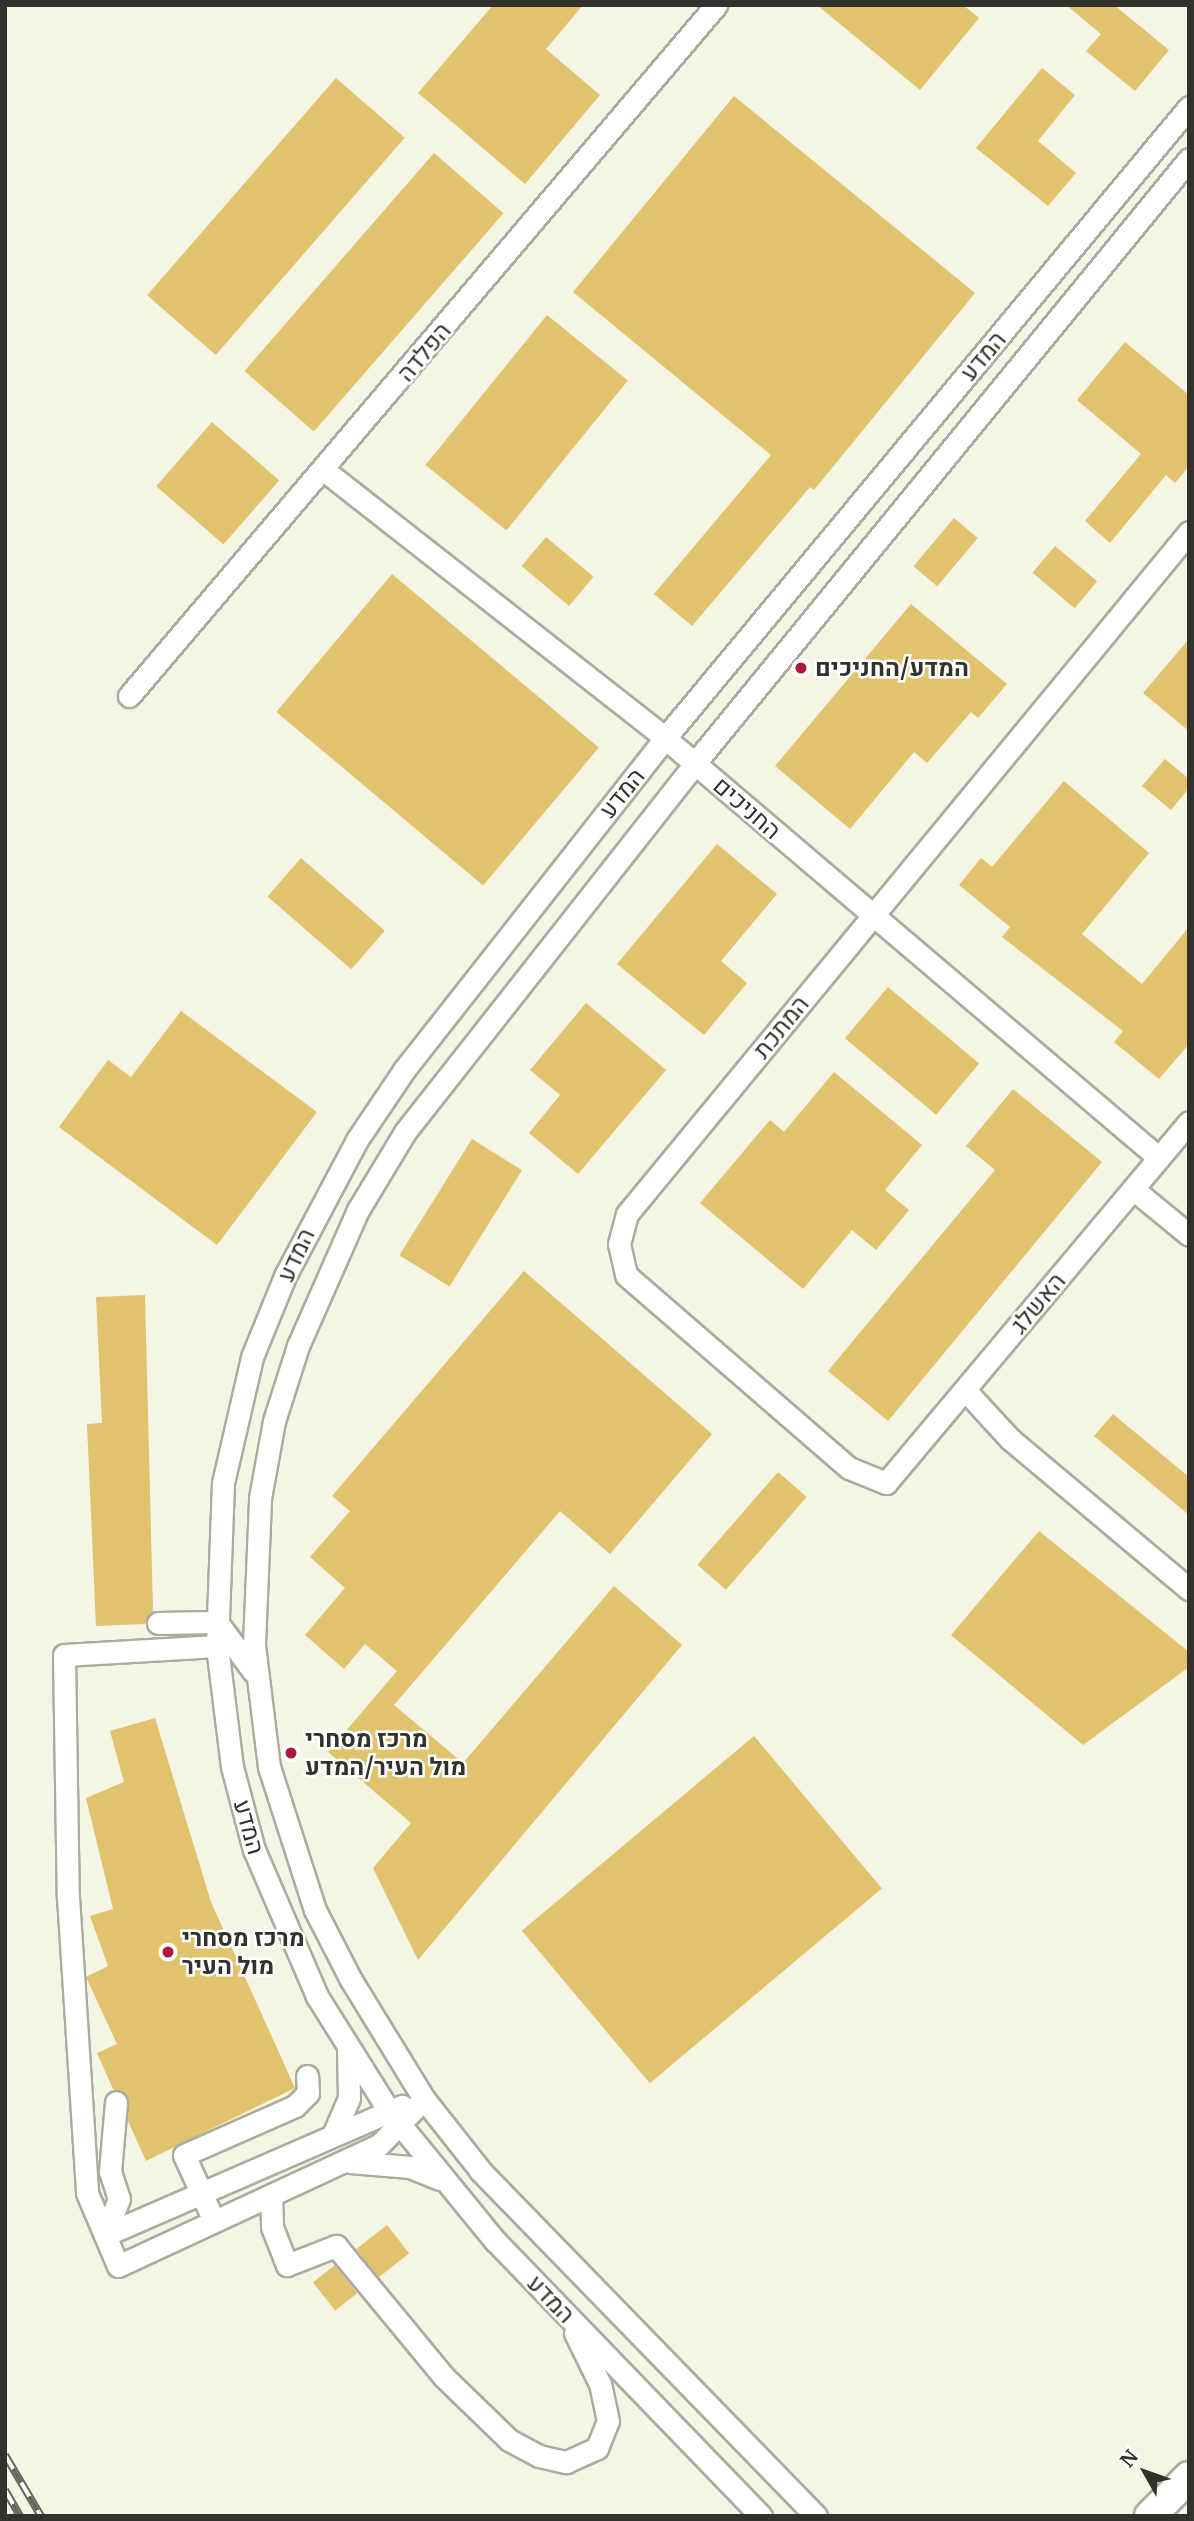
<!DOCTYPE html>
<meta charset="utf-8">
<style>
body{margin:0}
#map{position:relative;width:1194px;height:2521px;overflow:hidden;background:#f4f5e4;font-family:Merriweather,Heebo,serif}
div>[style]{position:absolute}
.building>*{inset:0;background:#e0c36c;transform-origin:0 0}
.roads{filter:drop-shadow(2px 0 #abac9d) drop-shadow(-2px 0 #abac9d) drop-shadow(0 2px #abac9d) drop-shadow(0 -2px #abac9d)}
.minor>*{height:21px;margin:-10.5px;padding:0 10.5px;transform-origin:10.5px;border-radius:10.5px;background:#fff}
.highway>*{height:30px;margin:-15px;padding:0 15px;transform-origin:15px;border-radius:15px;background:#fff}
.rail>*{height:8px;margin-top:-4px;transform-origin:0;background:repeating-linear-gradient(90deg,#fff 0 16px,#64655c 0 32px);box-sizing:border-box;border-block:2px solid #64655c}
.dots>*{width:19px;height:19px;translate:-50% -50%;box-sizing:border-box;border:4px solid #fff;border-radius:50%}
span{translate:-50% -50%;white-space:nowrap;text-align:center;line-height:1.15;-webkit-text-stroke:5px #fff;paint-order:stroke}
.street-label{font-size:24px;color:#32322c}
.poi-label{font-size:24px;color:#32322c;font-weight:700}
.left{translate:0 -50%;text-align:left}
.frame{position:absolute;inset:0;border:7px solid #32322c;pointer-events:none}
.north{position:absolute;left:1110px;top:2437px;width:70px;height:70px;-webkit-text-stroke:5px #fff;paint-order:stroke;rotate:310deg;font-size:19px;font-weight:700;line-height:28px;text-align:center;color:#32322c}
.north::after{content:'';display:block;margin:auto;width:24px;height:32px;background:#32322c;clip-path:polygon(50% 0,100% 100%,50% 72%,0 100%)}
</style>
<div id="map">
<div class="building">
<div style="clip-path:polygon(493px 5px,583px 5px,546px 49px,600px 95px,525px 184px,418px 93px)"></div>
<div style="clip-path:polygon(817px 5px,963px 5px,979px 18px,920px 90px)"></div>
<div style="clip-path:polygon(1066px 5px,1114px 5px,1169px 50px,1135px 91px,1086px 51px,1101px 34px)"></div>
<div style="clip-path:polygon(1042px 68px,1075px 95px,1038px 141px,1076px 173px,1048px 206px,976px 148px)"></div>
<div style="left:336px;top:78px;width:91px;height:288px;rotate:41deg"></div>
<div style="clip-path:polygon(734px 96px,975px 293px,814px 490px,810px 487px,692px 626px,654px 594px,771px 455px,573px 292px)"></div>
<div style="left:434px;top:153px;width:92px;height:289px;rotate:41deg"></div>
<div style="left:547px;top:315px;width:104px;height:193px;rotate:39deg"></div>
<div style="clip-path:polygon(1125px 342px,1189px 395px,1189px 466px,1175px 483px,1166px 475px,1110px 543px,1085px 521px,1141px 454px,1077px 400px)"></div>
<div style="left:212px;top:422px;width:89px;height:85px;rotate:41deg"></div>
<div style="left:954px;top:518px;width:31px;height:63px;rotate:40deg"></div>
<div style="left:546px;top:537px;width:62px;height:38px;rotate:40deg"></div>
<div style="left:1055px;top:546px;width:55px;height:35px;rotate:40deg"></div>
<div style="left:392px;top:574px;width:270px;height:180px;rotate:40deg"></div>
<div style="clip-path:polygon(911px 604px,1007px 684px,978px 718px,971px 712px,927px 763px,914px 752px,850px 829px,775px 766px)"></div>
<div style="clip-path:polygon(1189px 639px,1189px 731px,1143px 693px)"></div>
<div style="clip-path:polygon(1165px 759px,1189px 779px,1189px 788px,1171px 810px,1142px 786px)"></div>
<div style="clip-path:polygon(1064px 781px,1149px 853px,1082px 934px,1142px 984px,1189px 927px,1189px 1044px,1159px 1079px,1114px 1042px,1123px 1031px,1002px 937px,1010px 927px,959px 885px,981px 858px,992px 867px)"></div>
<div style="clip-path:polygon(717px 844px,777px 894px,721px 961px,747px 983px,704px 1035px,617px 964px)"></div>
<div style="left:301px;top:858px;width:111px;height:51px;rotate:41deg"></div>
<div style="left:888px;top:987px;width:119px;height:67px;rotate:40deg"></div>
<div style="clip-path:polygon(586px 1003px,666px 1070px,578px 1174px,529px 1133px,560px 1095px,530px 1070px)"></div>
<div style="clip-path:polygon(181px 1011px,317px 1112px,217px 1245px,59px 1127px,108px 1060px,131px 1077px)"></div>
<div style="clip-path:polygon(834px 1072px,922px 1145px,885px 1190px,909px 1210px,876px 1250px,852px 1230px,803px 1289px,700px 1203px,770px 1120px,784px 1132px)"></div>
<div style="clip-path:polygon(1013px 1089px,1102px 1162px,888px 1421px,828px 1371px,995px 1170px,966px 1146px)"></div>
<div style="left:472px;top:1139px;width:59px;height:137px;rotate:32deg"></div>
<div style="clip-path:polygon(524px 1271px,712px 1434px,610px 1554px,560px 1511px,394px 1705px,463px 1763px,614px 1586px,682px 1645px,418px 1960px,373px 1868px,411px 1823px,328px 1752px,397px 1671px,365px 1644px,344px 1669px,305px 1635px,345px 1588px,310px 1557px,350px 1511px,332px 1496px)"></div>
<div style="clip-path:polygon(145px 1295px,153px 1611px,145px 1624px,96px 1626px,87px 1424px,102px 1423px,96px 1297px)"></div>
<div style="clip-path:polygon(1113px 1414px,1189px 1477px,1189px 1515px,1094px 1436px)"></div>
<div style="left:778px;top:1472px;width:38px;height:123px;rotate:41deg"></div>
<div style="clip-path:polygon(1039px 1531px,1189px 1652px,1189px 1667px,1083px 1745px,951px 1635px)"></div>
<div style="clip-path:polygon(155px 1718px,211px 1902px,295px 2088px,146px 2161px,128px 2121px,128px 2097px,113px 2089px,97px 2053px,117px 2044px,86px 1977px,108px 1966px,90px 1916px,113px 1909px,86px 1798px,124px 1782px,110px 1731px)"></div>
<div style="left:754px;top:1736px;width:199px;height:303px;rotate:50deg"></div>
<div style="left:387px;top:2225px;width:36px;height:39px;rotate:52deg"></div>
<div style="left:335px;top:2265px;width:36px;height:28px;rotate:52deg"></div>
</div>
<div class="roads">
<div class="minor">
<div style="left:325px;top:471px;width:432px;rotate:38.1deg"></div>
<div style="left:665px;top:738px;width:648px;rotate:40.37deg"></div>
<div style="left:1189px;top:532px;width:884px;rotate:129.49deg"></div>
<div style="left:627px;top:1214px;width:31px;rotate:105deg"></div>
<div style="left:619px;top:1244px;width:32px;rotate:77deg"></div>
<div style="left:626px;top:1275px;width:295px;rotate:40.9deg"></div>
<div style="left:849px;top:1468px;width:40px;rotate:22deg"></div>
<div style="left:886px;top:1483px;width:471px;rotate:-50deg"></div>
<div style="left:129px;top:696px;width:907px;rotate:-49.65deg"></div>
<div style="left:1133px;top:1189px;width:72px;rotate:39.4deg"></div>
<div style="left:965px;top:1390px;width:67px;rotate:47.4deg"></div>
<div style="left:1010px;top:1439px;width:234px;rotate:40deg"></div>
<div style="left:158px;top:1623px;width:59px;rotate:-1deg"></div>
<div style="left:217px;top:1622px;width:61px;rotate:53.7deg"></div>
<div style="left:217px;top:1646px;width:153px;rotate:176.6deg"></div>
<div style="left:64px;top:1655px;width:242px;rotate:89.1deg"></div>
<div style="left:68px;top:1897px;width:297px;rotate:86.3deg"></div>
<div style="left:87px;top:2193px;width:79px;rotate:67deg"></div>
<div style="left:118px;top:2266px;width:288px;rotate:-24.9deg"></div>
<div style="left:379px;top:2145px;width:64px;rotate:-45.6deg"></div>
<div style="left:333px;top:2135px;width:40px;rotate:-66.6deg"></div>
<div style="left:349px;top:2098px;width:47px;rotate:-91.2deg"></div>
<div style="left:350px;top:2162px;width:60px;rotate:4.8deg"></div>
<div style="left:410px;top:2167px;width:32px;rotate:22deg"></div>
<div style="left:271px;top:2195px;width:32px;rotate:88deg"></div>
<div style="left:272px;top:2227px;width:41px;rotate:68.5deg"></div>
<div style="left:287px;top:2265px;width:53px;rotate:-21.2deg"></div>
<div style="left:336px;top:2246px;width:170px;rotate:50.5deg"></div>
<div style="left:444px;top:2377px;width:91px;rotate:44.1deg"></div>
<div style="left:509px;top:2440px;width:34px;rotate:28deg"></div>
<div style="left:539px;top:2456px;width:28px;rotate:13deg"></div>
<div style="left:566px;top:2462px;width:34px;rotate:-24deg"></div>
<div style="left:597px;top:2448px;width:29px;rotate:-68deg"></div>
<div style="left:608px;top:2421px;width:38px;rotate:-102deg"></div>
<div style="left:600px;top:2384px;width:57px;rotate:-116.1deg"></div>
<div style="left:214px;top:2221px;width:72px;rotate:-114.4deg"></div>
<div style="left:184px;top:2155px;width:121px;rotate:-23.8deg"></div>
<div style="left:295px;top:2106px;width:18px;rotate:-45deg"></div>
<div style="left:308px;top:2093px;width:17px;rotate:-93deg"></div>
<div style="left:105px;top:2235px;width:324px;rotate:-23.5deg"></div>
<div style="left:105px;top:2235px;width:39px;rotate:-69deg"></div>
<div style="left:119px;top:2199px;width:28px;rotate:-108deg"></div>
<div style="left:110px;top:2172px;width:70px;rotate:-85.1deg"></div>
<div style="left:761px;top:2516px;width:381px;rotate:-134deg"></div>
<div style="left:496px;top:2242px;width:169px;rotate:-129.2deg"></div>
<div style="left:389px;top:2111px;width:136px;rotate:-122.1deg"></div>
<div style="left:317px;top:1996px;width:159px;rotate:-113.3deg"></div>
<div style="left:254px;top:1850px;width:86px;rotate:-104.8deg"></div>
<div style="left:232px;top:1767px;width:122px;rotate:-97.1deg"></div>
<div style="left:217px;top:1646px;width:163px;rotate:-87.9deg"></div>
<div style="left:223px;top:1483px;width:129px;rotate:-77deg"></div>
<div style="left:252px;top:1357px;width:87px;rotate:-67.8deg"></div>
<div style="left:285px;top:1276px;width:154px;rotate:-62.1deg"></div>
<div style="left:357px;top:1140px;width:84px;rotate:-56.1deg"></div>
<div style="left:404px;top:1070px;width:422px;rotate:-51.8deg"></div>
<div style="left:665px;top:738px;width:820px;rotate:-50.29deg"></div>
<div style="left:816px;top:2516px;width:482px;rotate:-134.2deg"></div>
<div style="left:480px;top:2170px;width:90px;rotate:-128.3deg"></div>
<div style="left:424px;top:2099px;width:140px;rotate:-121.5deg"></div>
<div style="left:351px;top:1980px;width:79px;rotate:-117.2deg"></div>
<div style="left:315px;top:1910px;width:150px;rotate:-107.8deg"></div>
<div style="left:269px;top:1767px;width:124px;rotate:-97deg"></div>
<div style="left:254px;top:1644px;width:146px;rotate:-87.6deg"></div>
<div style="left:260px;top:1498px;width:78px;rotate:-79.7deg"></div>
<div style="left:274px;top:1421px;width:79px;rotate:-72.3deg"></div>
<div style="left:298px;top:1346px;width:149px;rotate:-66.2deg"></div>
<div style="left:358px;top:1210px;width:91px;rotate:-58.9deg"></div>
<div style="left:405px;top:1132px;width:469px;rotate:-51.8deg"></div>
<div style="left:695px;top:763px;width:780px;rotate:-50.72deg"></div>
</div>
<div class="highway">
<div style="left:1150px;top:2516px;width:55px;rotate:-45deg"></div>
</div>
</div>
<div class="rail">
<div style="left:5px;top:2455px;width:71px;rotate:59.5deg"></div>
<div style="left:5px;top:2490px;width:30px;rotate:60deg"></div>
</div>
<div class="dots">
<div style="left:801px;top:668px;background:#ad193c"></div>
<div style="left:291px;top:1753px;background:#ad193c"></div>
<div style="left:168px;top:1952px;background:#ad193c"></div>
</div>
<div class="street-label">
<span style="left:424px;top:352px;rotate:-50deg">הפלדה</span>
<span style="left:983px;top:356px;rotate:-50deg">המדע</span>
<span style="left:622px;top:793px;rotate:-51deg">המדע</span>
<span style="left:747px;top:808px;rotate:41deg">החניכים</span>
<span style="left:781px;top:1027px;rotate:-51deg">המתכת</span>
<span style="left:296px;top:1255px;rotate:-65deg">המדע</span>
<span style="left:1038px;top:1303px;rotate:-50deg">האשלג</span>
<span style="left:249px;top:1827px;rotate:74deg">המדע</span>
<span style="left:551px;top:2299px;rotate:46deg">המדע</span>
</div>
<div class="poi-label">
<span class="left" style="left:815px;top:668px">המדע/החניכים</span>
<span class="left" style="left:305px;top:1753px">מרכז מסחרי<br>מול העיר/המדע</span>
<span class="left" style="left:182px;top:1952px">מרכז מסחרי<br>מול העיר</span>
</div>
<div class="frame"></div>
<div class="north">N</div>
</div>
